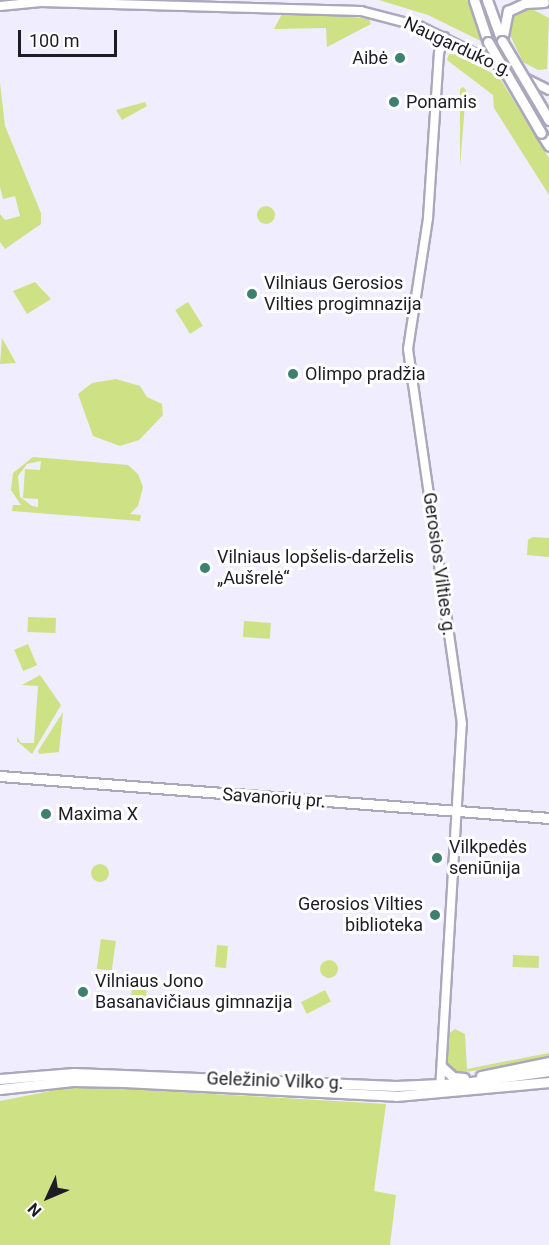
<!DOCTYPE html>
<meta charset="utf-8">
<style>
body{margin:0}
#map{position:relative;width:549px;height:1245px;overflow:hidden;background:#efedfe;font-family:Roboto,sans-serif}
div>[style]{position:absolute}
.green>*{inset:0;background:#cee185;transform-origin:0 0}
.round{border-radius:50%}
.roads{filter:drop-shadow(2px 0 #aba8bc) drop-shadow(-2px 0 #aba8bc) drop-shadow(0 2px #aba8bc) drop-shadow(0 -2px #aba8bc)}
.secondary>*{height:8px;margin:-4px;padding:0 4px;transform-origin:4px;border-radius:4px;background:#fff}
.primary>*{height:9px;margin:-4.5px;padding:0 4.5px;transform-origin:4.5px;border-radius:4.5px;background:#fff}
.trunk>*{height:9px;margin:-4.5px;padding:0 4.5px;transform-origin:4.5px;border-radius:4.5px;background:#fff}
.bridges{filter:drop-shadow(2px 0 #aba8bc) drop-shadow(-2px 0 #aba8bc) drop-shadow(0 2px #aba8bc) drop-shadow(0 -2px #aba8bc)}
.trunk-bridge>*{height:9px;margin:-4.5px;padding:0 4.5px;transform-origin:4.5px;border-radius:4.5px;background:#fff}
.dots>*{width:16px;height:16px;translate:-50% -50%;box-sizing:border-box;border:3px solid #fff;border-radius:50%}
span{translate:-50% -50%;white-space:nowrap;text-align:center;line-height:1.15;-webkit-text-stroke:6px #fff;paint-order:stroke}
.street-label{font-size:18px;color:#1e1c24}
.poi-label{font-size:18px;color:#1e1c24}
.right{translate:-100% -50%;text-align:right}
.left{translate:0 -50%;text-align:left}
.north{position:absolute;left:18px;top:1167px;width:60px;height:60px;-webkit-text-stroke:4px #fff;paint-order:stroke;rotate:226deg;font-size:16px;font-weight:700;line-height:24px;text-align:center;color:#1e1c24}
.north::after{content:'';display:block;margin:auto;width:21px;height:27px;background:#1e1c24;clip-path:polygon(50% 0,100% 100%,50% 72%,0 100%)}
.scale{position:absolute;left:18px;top:30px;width:99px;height:27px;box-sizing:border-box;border:3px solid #1e1c24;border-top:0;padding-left:8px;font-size:18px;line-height:21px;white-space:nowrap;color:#1e1c24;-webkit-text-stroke:4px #fff;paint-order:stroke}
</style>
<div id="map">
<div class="green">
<div style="clip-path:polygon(379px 0,469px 0,483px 42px,428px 15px)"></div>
<div style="clip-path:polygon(530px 8px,549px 18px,547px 69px,538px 70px,523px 62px,509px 33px,514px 14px)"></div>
<div style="clip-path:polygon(282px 14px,345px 16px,369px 19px,371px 24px,327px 47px,326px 28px,274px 29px)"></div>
<div style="clip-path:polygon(449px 54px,456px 54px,499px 77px,549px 158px,549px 195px,494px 108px,493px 95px,447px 60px)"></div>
<div style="clip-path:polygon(0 83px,5px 126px,41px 213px,41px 224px,5px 249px,0 242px,0 214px,5px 220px,20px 216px,15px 196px,3px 199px,0 187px)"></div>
<div style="clip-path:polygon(463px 87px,466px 90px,460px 167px,460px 89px)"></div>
<div style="clip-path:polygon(145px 102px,147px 106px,122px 120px,116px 110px)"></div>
<div class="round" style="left:257px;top:206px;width:18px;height:18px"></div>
<div style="clip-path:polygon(35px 282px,51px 299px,27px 314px,13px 291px)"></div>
<div style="left:188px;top:302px;width:28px;height:15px;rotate:58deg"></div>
<div style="clip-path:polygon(2px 338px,16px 363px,0 364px)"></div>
<div style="clip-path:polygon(116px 379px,140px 386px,147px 397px,162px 404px,163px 415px,139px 440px,120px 446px,93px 436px,78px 394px,92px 383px)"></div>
<div style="clip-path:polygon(evenodd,33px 457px,128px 465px,138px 474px,143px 487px,138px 506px,130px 514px,141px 515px,140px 521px,12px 511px,13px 505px,21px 505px,11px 490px,13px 473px,33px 457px,41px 461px,40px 470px,25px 469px,23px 498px,38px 499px,38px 507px,32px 506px,20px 497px,18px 476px,27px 464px,41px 461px)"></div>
<div style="clip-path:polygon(533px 537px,549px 538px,549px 557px,527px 555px,528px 540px)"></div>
<div style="left:28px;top:617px;width:28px;height:15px;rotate:2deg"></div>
<div style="left:244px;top:621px;width:27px;height:16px;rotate:4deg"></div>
<div style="left:28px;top:644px;width:23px;height:15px;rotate:67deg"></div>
<div style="clip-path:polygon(40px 675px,61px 705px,32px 754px,17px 741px,17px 737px,21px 743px,34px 743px,38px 686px,22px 685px)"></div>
<div style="clip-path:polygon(63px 712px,59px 752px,39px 754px,38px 751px)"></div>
<div class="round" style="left:91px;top:864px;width:18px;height:18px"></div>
<div style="left:101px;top:939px;width:15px;height:30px;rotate:8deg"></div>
<div style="left:217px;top:945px;width:11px;height:22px;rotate:5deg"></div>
<div style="left:513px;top:955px;width:26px;height:12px;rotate:2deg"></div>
<div class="round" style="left:320px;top:960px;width:18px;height:18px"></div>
<div style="left:132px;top:984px;width:15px;height:25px;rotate:4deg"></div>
<div style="left:325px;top:990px;width:13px;height:27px;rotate:63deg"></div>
<div style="clip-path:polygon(455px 1029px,465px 1034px,467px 1069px,549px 1053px,549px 1058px,454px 1074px,447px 1067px,448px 1034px)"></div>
<div style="clip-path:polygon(76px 1086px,386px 1104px,374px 1191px,396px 1195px,390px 1245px,0 1245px,0 1101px)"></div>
</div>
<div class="roads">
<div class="secondary">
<div style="left:0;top:6px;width:41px;rotate:-5.6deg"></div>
<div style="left:41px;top:2px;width:320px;rotate:1.6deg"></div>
<div style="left:361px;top:11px;width:60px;rotate:14.5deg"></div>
<div style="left:419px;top:26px;width:145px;rotate:26.2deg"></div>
<div style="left:440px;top:1090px;width:367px;rotate:-86.6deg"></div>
<div style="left:462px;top:724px;width:379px;rotate:-98.2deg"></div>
<div style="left:408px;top:349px;width:133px;rotate:-81.3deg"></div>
<div style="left:428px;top:218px;width:165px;rotate:-86.2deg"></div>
<div style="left:439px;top:53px;width:17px;rotate:-73deg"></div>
</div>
<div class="primary">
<div style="left:0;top:776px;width:551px;rotate:4.37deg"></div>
</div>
<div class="trunk">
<div style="left:474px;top:0;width:44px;rotate:71.6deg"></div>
<div style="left:487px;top:0;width:38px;rotate:70deg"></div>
<div style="left:502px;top:41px;width:31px;rotate:-79deg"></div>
<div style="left:508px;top:11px;width:19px;rotate:-25deg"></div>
<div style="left:525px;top:3px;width:19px;rotate:-3deg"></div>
<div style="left:541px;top:133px;width:15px;rotate:58deg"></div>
<div style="left:442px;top:1067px;width:15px;rotate:42deg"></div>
<div style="left:453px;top:1077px;width:11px;rotate:5deg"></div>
<div style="left:481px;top:1076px;width:69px;rotate:-11.6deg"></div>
<div style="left:0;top:1079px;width:74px;rotate:-4.6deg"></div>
<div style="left:74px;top:1073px;width:322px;rotate:2.3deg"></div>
<div style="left:396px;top:1086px;width:68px;rotate:-2.5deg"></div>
<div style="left:464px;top:1083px;width:86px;rotate:-8deg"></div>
<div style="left:0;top:1089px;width:73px;rotate:-6.3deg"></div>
<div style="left:73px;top:1081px;width:51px;rotate:1.1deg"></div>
<div style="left:124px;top:1082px;width:272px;rotate:2.9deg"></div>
<div style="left:396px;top:1096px;width:154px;rotate:-5.2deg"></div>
</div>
</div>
<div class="bridges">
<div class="trunk-bridge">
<div style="left:502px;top:41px;width:92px;rotate:59.3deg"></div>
<div style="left:488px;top:42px;width:105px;rotate:59.8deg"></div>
</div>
</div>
<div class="dots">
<div style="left:400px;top:58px;background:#3e7f6f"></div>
<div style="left:394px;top:102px;background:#3e7f6f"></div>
<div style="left:252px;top:294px;background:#3e7f6f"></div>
<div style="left:293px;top:374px;background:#3e7f6f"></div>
<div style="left:205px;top:568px;background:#3e7f6f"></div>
<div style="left:46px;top:814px;background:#3e7f6f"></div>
<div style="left:437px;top:858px;background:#3e7f6f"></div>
<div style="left:435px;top:915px;background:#3e7f6f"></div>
<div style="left:83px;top:992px;background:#3e7f6f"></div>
</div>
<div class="street-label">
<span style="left:458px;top:47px;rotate:25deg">Naugarduko g.</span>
<span style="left:439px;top:564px;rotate:82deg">Gerosios Vilties g.</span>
<span style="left:274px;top:798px;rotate:4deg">Savanorių pr.</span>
<span style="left:275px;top:1081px;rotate:2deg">Geležinio Vilko g.</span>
</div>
<div class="poi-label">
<span class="right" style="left:388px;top:58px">Aibė</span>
<span class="left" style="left:406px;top:102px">Ponamis</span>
<span class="left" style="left:264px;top:294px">Vilniaus Gerosios<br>Vilties progimnazija</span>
<span class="left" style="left:305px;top:374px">Olimpo pradžia</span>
<span class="left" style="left:217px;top:568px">Vilniaus lopšelis-darželis<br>„Aušrelė“</span>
<span class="left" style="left:58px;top:814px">Maxima X</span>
<span class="left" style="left:449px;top:858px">Vilkpedės<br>seniūnija</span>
<span class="right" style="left:423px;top:915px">Gerosios Vilties<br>biblioteka</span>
<span class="left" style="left:95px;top:992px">Vilniaus Jono<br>Basanavičiaus gimnazija</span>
</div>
<div class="north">N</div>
<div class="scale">100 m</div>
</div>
